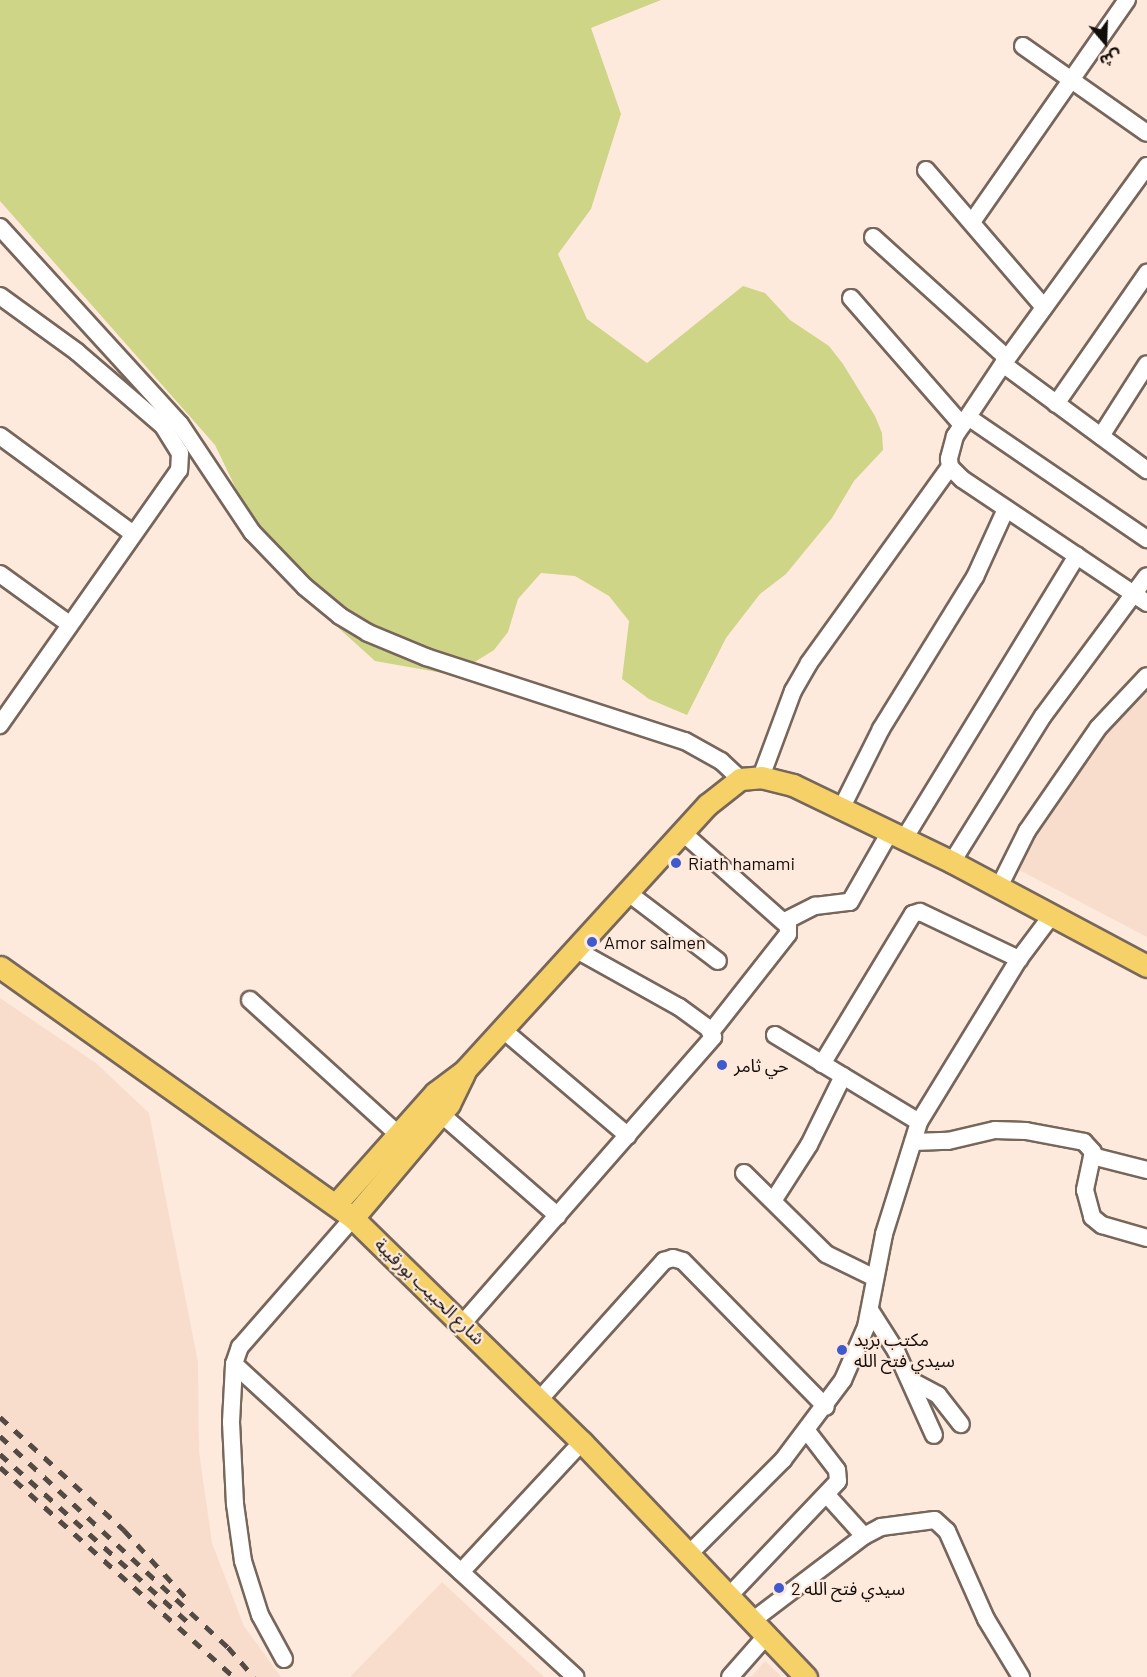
<!DOCTYPE html>
<meta charset="utf-8">
<style>
body{margin:0}
#map{position:relative;width:1147px;height:1677px;overflow:hidden;background:#feeadd;font-family:Barlow,"Noto Sans Arabic",sans-serif}
div>[style]{position:absolute}
.built>*{inset:0;background:#f8ddcc}
.green>*{inset:0;background:#ced587}
.roads{filter:drop-shadow(2px 0 #77665b) drop-shadow(-2px 0 #77665b) drop-shadow(0 2px #77665b) drop-shadow(0 -2px #77665b)}
.minor>*{height:16px;margin:-8px;padding:0 8px;transform-origin:8px;border-radius:8px;background:#fff}
.major>*{height:21px;margin:-10.5px;padding:0 10.5px;transform-origin:10.5px;border-radius:10.5px;background:#f5d167}
.rail>*{height:4.5px;margin-top:-2.25px;transform-origin:0;background:repeating-linear-gradient(90deg,#534a43 0 10px,transparent 0 20px)}
.dots>*{width:16px;height:16px;translate:-50% -50%;box-sizing:border-box;border:3px solid #feeadd;border-radius:50%}
span{translate:-50% -50%;white-space:nowrap;text-align:center;line-height:1.15;-webkit-text-stroke:4.5px #feeadd;paint-order:stroke}
.poi-label{font-size:18px;color:#140e0a}
.left{translate:0 -50%;text-align:left}
.street-label{font-size:18px;color:#140e0a}
.north{position:absolute;left:1075px;top:12px;width:60px;height:60px;-webkit-text-stroke:4px #feeadd;paint-order:stroke;rotate:161deg;font-size:16px;font-weight:700;line-height:24px;text-align:center;color:#140e0a}
.north::after{content:'';display:block;margin:auto;width:21px;height:27px;background:#140e0a;clip-path:polygon(50% 0,100% 100%,50% 72%,0 100%)}
</style>
<div id="map">
<div class="built">
<div style="clip-path:polygon(1147px 685px,1147px 937px,1019px 870px,1029px 834px,1105px 732px)"></div>
<div style="clip-path:polygon(0 998px,96px 1063px,149px 1113px,198px 1362px,199px 1451px,212px 1543px,244px 1626px,281px 1677px,0 1677px)"></div>
<div style="clip-path:polygon(442px 1582px,544px 1677px,350px 1677px)"></div>
<div style="clip-path:polygon(765px 1661px,782px 1677px,751px 1677px)"></div>
</div>
<div class="green">
<div style="clip-path:polygon(0 0,661px 0,591px 28px,621px 114px,591px 209px,558px 254px,587px 319px,647px 363px,743px 286px,765px 293px,790px 320px,829px 346px,843px 364px,875px 416px,882px 433px,883px 450px,854px 481px,832px 518px,786px 574px,760px 594px,726px 638px,687px 715px,649px 699px,622px 679px,629px 621px,609px 596px,575px 576px,541px 573px,518px 599px,508px 632px,494px 650px,454px 675px,375px 661px,292px 586px,264px 547px,215px 445px,0 201px)"></div>
</div>
<div class="roads">
<div class="minor">
<div style="left:1023px;top:46px;width:151px;rotate:35.1deg"></div>
<div style="left:1147px;top:166px;width:245px;rotate:126deg"></div>
<div style="left:1003px;top:364px;width:87px;rotate:123.7deg"></div>
<div style="left:955px;top:436px;width:24px;rotate:105deg"></div>
<div style="left:949px;top:459px;width:8px;rotate:83deg"></div>
<div style="left:950px;top:467px;width:17px;rotate:45deg"></div>
<div style="left:962px;top:479px;width:223px;rotate:33.8deg"></div>
<div style="left:926px;top:170px;width:181px;rotate:49.3deg"></div>
<div style="left:972px;top:222px;width:271px;rotate:-55.1deg"></div>
<div style="left:0;top:227px;width:267px;rotate:47.6deg"></div>
<div style="left:180px;top:424px;width:130px;rotate:56.3deg"></div>
<div style="left:252px;top:532px;width:76px;rotate:46.1deg"></div>
<div style="left:305px;top:587px;width:45px;rotate:39.6deg"></div>
<div style="left:340px;top:616px;width:33px;rotate:31deg"></div>
<div style="left:368px;top:633px;width:63px;rotate:22.5deg"></div>
<div style="left:426px;top:657px;width:272px;rotate:18deg"></div>
<div style="left:685px;top:741px;width:41px;rotate:29.1deg"></div>
<div style="left:721px;top:761px;width:26px;rotate:43deg"></div>
<div style="left:873px;top:237px;width:181px;rotate:42.1deg"></div>
<div style="left:0;top:296px;width:95px;rotate:36deg"></div>
<div style="left:77px;top:352px;width:113px;rotate:40.7deg"></div>
<div style="left:163px;top:426px;width:32px;rotate:58deg"></div>
<div style="left:180px;top:453px;width:17px;rotate:93deg"></div>
<div style="left:179px;top:470px;width:312px;rotate:125.1deg"></div>
<div style="left:851px;top:298px;width:169px;rotate:48.8deg"></div>
<div style="left:1003px;top:364px;width:179px;rotate:36.4deg"></div>
<div style="left:1056px;top:404px;width:160px;rotate:-55.2deg"></div>
<div style="left:968px;top:417px;width:217px;rotate:34.3deg"></div>
<div style="left:0;top:436px;width:164px;rotate:36.3deg"></div>
<div style="left:1101px;top:436px;width:85px;rotate:-57.4deg"></div>
<div style="left:0;top:574px;width:85px;rotate:35.9deg"></div>
<div style="left:761px;top:777px;width:92px;rotate:-69.6deg"></div>
<div style="left:793px;top:691px;width:32px;rotate:-60deg"></div>
<div style="left:809px;top:663px;width:241px;rotate:-54.3deg"></div>
<div style="left:841px;top:809px;width:89px;rotate:-63.4deg"></div>
<div style="left:881px;top:729px;width:179px;rotate:-58.3deg"></div>
<div style="left:975px;top:577px;width:75px;rotate:-65.5deg"></div>
<div style="left:682px;top:832px;width:142px;rotate:41.6deg"></div>
<div style="left:788px;top:926px;width:8px;rotate:90deg"></div>
<div style="left:788px;top:934px;width:125px;rotate:128.2deg"></div>
<div style="left:904px;top:839px;width:332px;rotate:-58.6deg"></div>
<div style="left:952px;top:862px;width:172px;rotate:-58.1deg"></div>
<div style="left:1043px;top:716px;width:174px;rotate:-53.4deg"></div>
<div style="left:999px;top:887px;width:63px;rotate:-63.4deg"></div>
<div style="left:1027px;top:831px;width:125px;rotate:-55.4deg"></div>
<div style="left:1098px;top:728px;width:71px;rotate:-46.7deg"></div>
<div style="left:627px;top:892px;width:114px;rotate:37.2deg"></div>
<div style="left:785px;top:921px;width:34px;rotate:-27deg"></div>
<div style="left:815px;top:906px;width:35px;rotate:-7deg"></div>
<div style="left:850px;top:902px;width:81px;rotate:-60.3deg"></div>
<div style="left:250px;top:1000px;width:200px;rotate:42.2deg"></div>
<div style="left:502px;top:1029px;width:165px;rotate:40.3deg"></div>
<div style="left:775px;top:1035px;width:168px;rotate:31.1deg"></div>
<div style="left:822px;top:1064px;width:175px;rotate:-58.8deg"></div>
<div style="left:913px;top:914px;width:7px;rotate:-16deg"></div>
<div style="left:920px;top:912px;width:110px;rotate:25.4deg"></div>
<div style="left:441px;top:1114px;width:155px;rotate:41.1deg"></div>
<div style="left:913px;top:1142px;width:35px;rotate:-2deg"></div>
<div style="left:948px;top:1141px;width:48px;rotate:-13.2deg"></div>
<div style="left:995px;top:1130px;width:31px;rotate:2deg"></div>
<div style="left:1026px;top:1131px;width:59px;rotate:10.7deg"></div>
<div style="left:1084px;top:1142px;width:13px;rotate:48deg"></div>
<div style="left:1093px;top:1152px;width:39px;rotate:102deg"></div>
<div style="left:1085px;top:1190px;width:28px;rotate:75deg"></div>
<div style="left:1092px;top:1217px;width:13px;rotate:39deg"></div>
<div style="left:1102px;top:1225px;width:47px;rotate:16.1deg"></div>
<div style="left:1092px;top:1156px;width:57px;rotate:14.3deg"></div>
<div style="left:744px;top:1173px;width:115px;rotate:44.6deg"></div>
<div style="left:826px;top:1254px;width:52px;rotate:26.1deg"></div>
<div style="left:773px;top:1201px;width:67px;rotate:-57.3deg"></div>
<div style="left:809px;top:1145px;width:77px;rotate:-63.8deg"></div>
<div style="left:870px;top:1310px;width:49px;rotate:57.6deg"></div>
<div style="left:896px;top:1351px;width:92px;rotate:65.7deg"></div>
<div style="left:463px;top:1323px;width:380px;rotate:-48.8deg"></div>
<div style="left:713px;top:1037px;width:10px;rotate:-119deg"></div>
<div style="left:708px;top:1028px;width:36px;rotate:-144deg"></div>
<div style="left:679px;top:1007px;width:119px;rotate:-150.9deg"></div>
<div style="left:234px;top:1364px;width:463px;rotate:42.5deg"></div>
<div style="left:910px;top:1380px;width:32px;rotate:28deg"></div>
<div style="left:938px;top:1395px;width:37px;rotate:52deg"></div>
<div style="left:540px;top:1399px;width:186px;rotate:-48.1deg"></div>
<div style="left:664px;top:1261px;width:9px;rotate:-18deg"></div>
<div style="left:673px;top:1258px;width:10px;rotate:17deg"></div>
<div style="left:683px;top:1261px;width:204px;rotate:45.6deg"></div>
<div style="left:827px;top:1495px;width:55px;rotate:47.9deg"></div>
<div style="left:690px;top:1553px;width:132px;rotate:-45deg"></div>
<div style="left:783px;top:1460px;width:100px;rotate:-53.1deg"></div>
<div style="left:843px;top:1380px;width:58px;rotate:-66.5deg"></div>
<div style="left:866px;top:1327px;width:95px;rotate:-79deg"></div>
<div style="left:884px;top:1234px;width:117px;rotate:-72.6deg"></div>
<div style="left:919px;top:1122px;width:191px;rotate:-58.5deg"></div>
<div style="left:1019px;top:959px;width:55px;rotate:-53.1deg"></div>
<div style="left:461px;top:1572px;width:178px;rotate:-47.1deg"></div>
<div style="left:729px;top:1596px;width:158px;rotate:-46.5deg"></div>
<div style="left:838px;top:1481px;width:11px;rotate:-95deg"></div>
<div style="left:837px;top:1470px;width:49px;rotate:-127.6deg"></div>
<div style="left:752px;top:1621px;width:141px;rotate:-37.2deg"></div>
<div style="left:864px;top:1536px;width:19px;rotate:-28deg"></div>
<div style="left:881px;top:1527px;width:54px;rotate:-7.4deg"></div>
<div style="left:935px;top:1520px;width:16px;rotate:43deg"></div>
<div style="left:947px;top:1531px;width:96px;rotate:66.1deg"></div>
<div style="left:986px;top:1619px;width:68px;rotate:58.9deg"></div>
<div style="left:284px;top:1659px;width:50px;rotate:-118.6deg"></div>
<div style="left:260px;top:1615px;width:57px;rotate:-107.5deg"></div>
<div style="left:243px;top:1561px;width:58px;rotate:-98deg"></div>
<div style="left:235px;top:1504px;width:82px;rotate:-92.8deg"></div>
<div style="left:231px;top:1422px;width:58px;rotate:-87deg"></div>
<div style="left:234px;top:1364px;width:18px;rotate:-71deg"></div>
<div style="left:240px;top:1347px;width:171px;rotate:-48.8deg"></div>
<div style="left:730px;top:1677px;width:55px;rotate:-48.7deg"></div>
</div>
<div class="major">
<div style="left:0;top:967px;width:433px;rotate:35.4deg"></div>
<div style="left:353px;top:1218px;width:320px;rotate:44.4deg"></div>
<div style="left:582px;top:1442px;width:325px;rotate:46.4deg"></div>
<div style="left:336px;top:1204px;width:149px;rotate:-48.3deg"></div>
<div style="left:435px;top:1093px;width:38px;rotate:-37deg"></div>
<div style="left:465px;top:1070px;width:359px;rotate:-47.6deg"></div>
<div style="left:707px;top:805px;width:42px;rotate:-38.2deg"></div>
<div style="left:740px;top:779px;width:21px;rotate:-5deg"></div>
<div style="left:761px;top:777px;width:33px;rotate:14deg"></div>
<div style="left:793px;top:785px;width:177px;rotate:25.8deg"></div>
<div style="left:952px;top:862px;width:221px;rotate:28.1deg"></div>
<div style="left:353px;top:1218px;width:149px;rotate:-49.9deg"></div>
<div style="left:449px;top:1104px;width:34px;rotate:-64deg"></div>
</div>
</div>
<div class="rail">
<div style="left:0;top:1417px;width:168px;rotate:42.3deg"></div>
<div style="left:124px;top:1530px;width:96px;rotate:47.5deg"></div>
<div style="left:0;top:1436px;width:311px;rotate:42.8deg"></div>
<div style="left:228px;top:1647px;width:40px;rotate:49deg"></div>
<div style="left:0;top:1454px;width:252px;rotate:41.8deg"></div>
<div style="left:0;top:1467px;width:314px;rotate:41.9deg"></div>
</div>
<div class="dots">
<div style="left:676px;top:863px;background:#3f5acc"></div>
<div style="left:592px;top:942px;background:#3f5acc"></div>
<div style="left:722px;top:1065px;background:#3f5acc"></div>
<div style="left:842px;top:1350px;background:#3f5acc"></div>
<div style="left:779px;top:1588px;background:#3f5acc"></div>
</div>
<div class="poi-label">
<span class="left" style="left:688px;top:863px">Riath hamami</span>
<span class="left" style="left:604px;top:942px">Amor salmen</span>
<span class="left" style="left:734px;top:1065px">حي ثامر</span>
<span class="left" style="left:854px;top:1350px">مكتب بريد<br>سيدي فتح الله</span>
<span class="left" style="left:791px;top:1588px">2 سيدي فتح الله</span>
</div>
<div class="street-label">
<span style="left:430px;top:1291px;rotate:44deg">شارع الحبيب بورقيبة</span>
</div>
<div class="north">ش</div>
</div>
